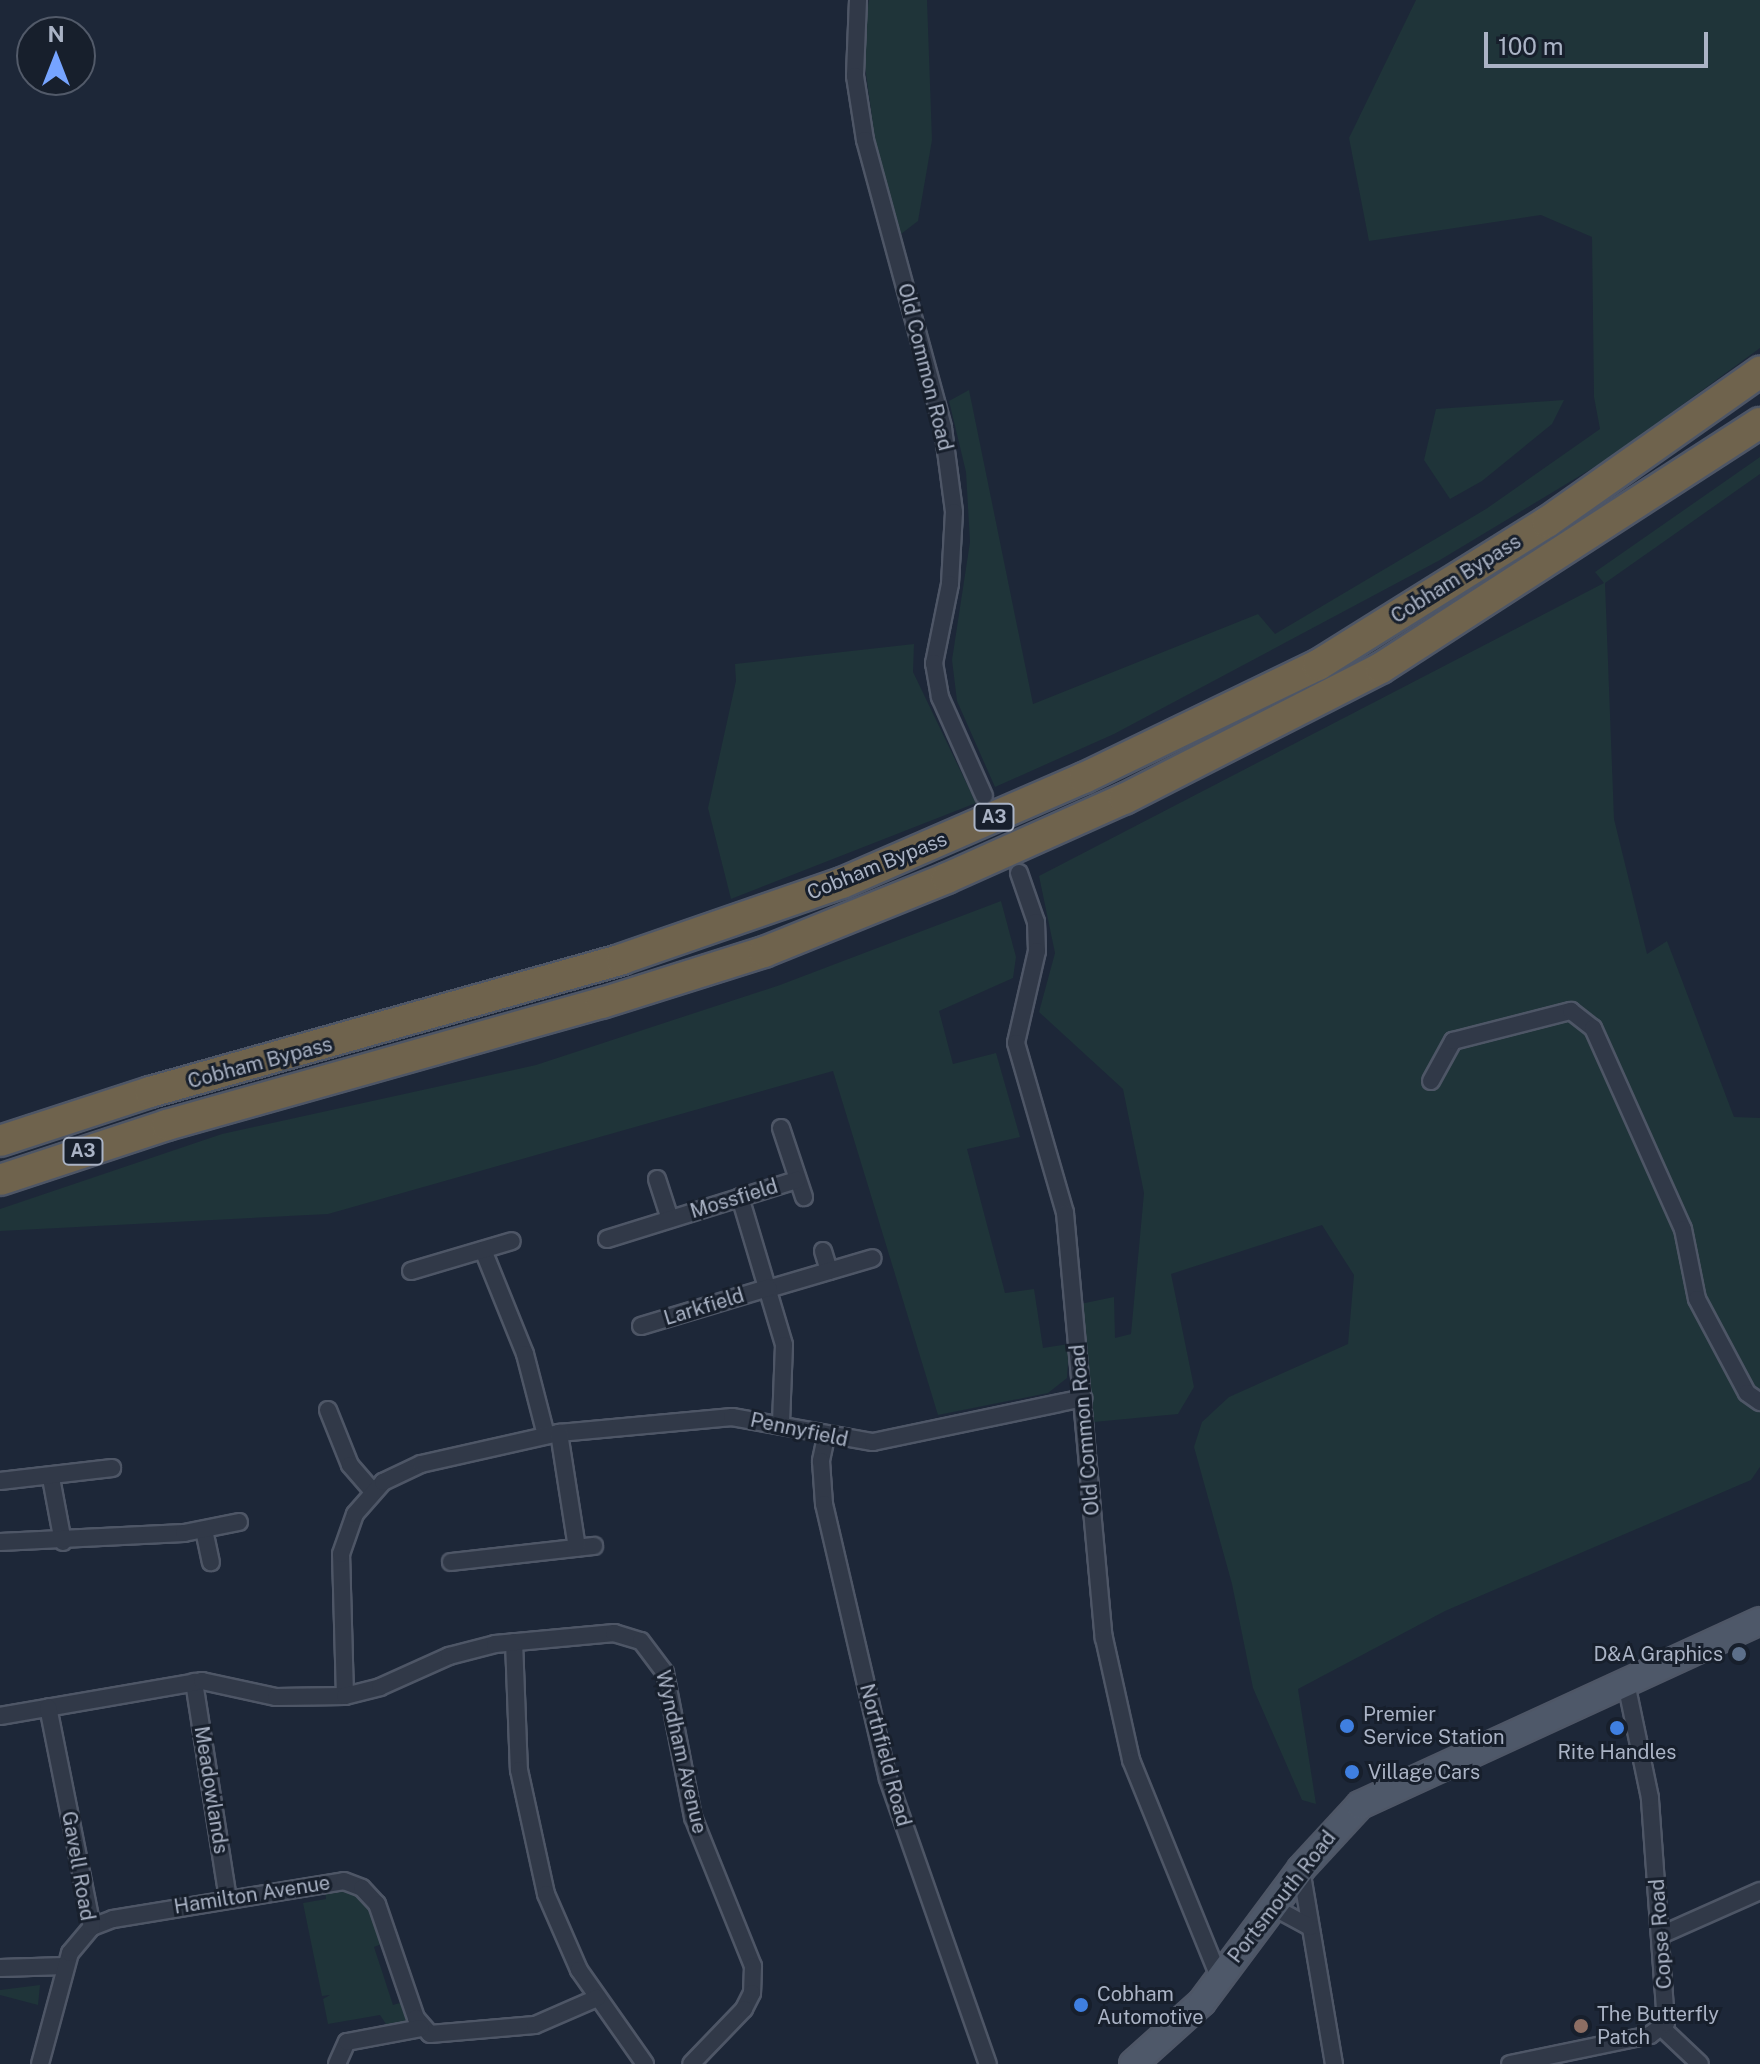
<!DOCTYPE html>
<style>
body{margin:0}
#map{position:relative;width:1760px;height:2064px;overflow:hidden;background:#1d2738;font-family:"Public Sans",sans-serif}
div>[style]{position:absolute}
.green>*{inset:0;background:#1f3439}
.street-tunnel>*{height:16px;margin-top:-8px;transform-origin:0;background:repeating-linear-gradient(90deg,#394354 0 16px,transparent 0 24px)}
.roads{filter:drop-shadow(2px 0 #4e5666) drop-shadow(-2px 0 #4e5666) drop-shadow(0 2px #4e5666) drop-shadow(0 -2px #4e5666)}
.street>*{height:16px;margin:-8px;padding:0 8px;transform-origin:8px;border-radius:8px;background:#313948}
.primary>*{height:26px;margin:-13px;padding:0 13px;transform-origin:13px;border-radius:13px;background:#4e5869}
.highway>*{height:30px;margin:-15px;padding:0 15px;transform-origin:15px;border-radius:15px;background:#6f634d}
.dots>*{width:22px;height:22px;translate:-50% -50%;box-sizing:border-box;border:4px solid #171f2c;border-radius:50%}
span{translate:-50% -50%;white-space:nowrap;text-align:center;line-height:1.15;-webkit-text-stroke:6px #171f2c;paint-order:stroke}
.shield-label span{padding:2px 6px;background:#171f2c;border:2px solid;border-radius:6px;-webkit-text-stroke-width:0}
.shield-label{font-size:18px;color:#aab3c5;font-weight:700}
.street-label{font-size:20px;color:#aab3c5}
.poi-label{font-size:20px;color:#aab3c5}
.right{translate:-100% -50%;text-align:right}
.left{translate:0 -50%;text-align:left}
.north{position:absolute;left:16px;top:16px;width:80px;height:80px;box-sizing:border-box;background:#171f2c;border:2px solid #525a69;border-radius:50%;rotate:0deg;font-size:22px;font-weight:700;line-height:32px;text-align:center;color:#aab3c5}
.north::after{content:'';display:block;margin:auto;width:28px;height:36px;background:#76a4ff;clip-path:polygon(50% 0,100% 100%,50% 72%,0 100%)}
.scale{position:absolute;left:1484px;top:32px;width:224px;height:36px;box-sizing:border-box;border:4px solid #aab3c5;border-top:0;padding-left:10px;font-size:24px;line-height:28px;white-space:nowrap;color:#aab3c5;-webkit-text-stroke:6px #171f2c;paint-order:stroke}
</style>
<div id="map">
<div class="green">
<div style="clip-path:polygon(869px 0,927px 0,932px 140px,918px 221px,901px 234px,876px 146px,862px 45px)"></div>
<div style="clip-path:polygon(1416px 0,1760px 0,1760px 348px,1611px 457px,1440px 560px,1114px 734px,995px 787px,957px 701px,952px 660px,970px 542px,966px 472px,949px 401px,969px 390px,1033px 704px,1258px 614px,1275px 634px,1486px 509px,1600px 429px,1594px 397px,1592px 237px,1541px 215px,1369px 241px,1349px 138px)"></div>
<div style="clip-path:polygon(1564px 400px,1552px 424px,1482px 481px,1450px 499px,1424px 460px,1436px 409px)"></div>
<div style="clip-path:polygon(1760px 457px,1760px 474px,1605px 583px,1614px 819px,1647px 954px,1667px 941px,1734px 1117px,1760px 1118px,1760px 1467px,1751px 1480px,1445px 1611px,1298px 1689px,1316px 1804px,1302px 1800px,1253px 1688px,1232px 1584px,1194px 1447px,1202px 1422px,1229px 1397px,1348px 1344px,1354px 1275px,1322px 1225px,1171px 1274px,1194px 1387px,1178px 1414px,1094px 1422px,1080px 1304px,1114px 1297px,1115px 1338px,1131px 1334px,1144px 1193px,1123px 1089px,1039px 1012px,1055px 953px,1039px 876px,1604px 583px,1595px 572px)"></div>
<div style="clip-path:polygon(914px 644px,913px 672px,976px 803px,731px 899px,708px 808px,736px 681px,735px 664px)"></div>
<div style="clip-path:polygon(1001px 901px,1016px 957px,1013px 978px,939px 1011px,953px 1064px,996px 1053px,1020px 1137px,967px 1149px,1005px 1293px,1034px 1289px,1043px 1348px,1069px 1344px,1067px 1378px,1048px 1393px,938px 1415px,833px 1071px,328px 1214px,0 1231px,0 1209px,222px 1134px,536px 1065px,780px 985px)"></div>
<div style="clip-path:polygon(325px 1888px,352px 1890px,368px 1903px,384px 1943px,374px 1947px,393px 2005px,403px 2002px,406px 2010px,406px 2021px,399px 2027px,388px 2027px,380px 2015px,328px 2024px,323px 1999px,330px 1995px,322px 1996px,303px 1903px,326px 1899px)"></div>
<div style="clip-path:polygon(40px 1985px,38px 2005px,0 1995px,0 1990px)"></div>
</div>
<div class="street-tunnel">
<div style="left:984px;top:796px;width:85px;rotate:65.6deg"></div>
</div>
<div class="roads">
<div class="street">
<div style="left:858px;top:0;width:76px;rotate:92.3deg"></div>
<div style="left:855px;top:76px;width:65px;rotate:81.1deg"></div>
<div style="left:865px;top:140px;width:298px;rotate:74.8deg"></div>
<div style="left:943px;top:428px;width:85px;rotate:82.5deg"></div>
<div style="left:954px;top:512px;width:72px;rotate:93.2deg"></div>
<div style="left:950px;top:584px;width:81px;rotate:101.4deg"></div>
<div style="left:934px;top:663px;width:35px;rotate:80deg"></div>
<div style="left:940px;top:697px;width:108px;rotate:66deg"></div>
<div style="left:1019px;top:873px;width:52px;rotate:70.9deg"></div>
<div style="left:1036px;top:922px;width:29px;rotate:88deg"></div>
<div style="left:1037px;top:951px;width:94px;rotate:102.9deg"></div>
<div style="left:1016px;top:1043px;width:177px;rotate:73.9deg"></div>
<div style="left:1065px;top:1213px;width:427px;rotate:84.8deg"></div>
<div style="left:1104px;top:1638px;width:125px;rotate:77.5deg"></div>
<div style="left:1131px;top:1760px;width:236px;rotate:67.9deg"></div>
<div style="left:1431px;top:1081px;width:46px;rotate:-61.2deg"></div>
<div style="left:1453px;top:1041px;width:122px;rotate:-14.3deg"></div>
<div style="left:1571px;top:1011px;width:28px;rotate:38deg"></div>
<div style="left:1593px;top:1028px;width:220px;rotate:65.9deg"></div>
<div style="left:1683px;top:1229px;width:71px;rotate:78.7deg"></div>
<div style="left:1697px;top:1299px;width:106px;rotate:62deg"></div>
<div style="left:1747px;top:1393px;width:16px;rotate:35deg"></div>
<div style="left:781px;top:1128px;width:73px;rotate:71.6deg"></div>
<div style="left:657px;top:1179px;width:42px;rotate:72deg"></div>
<div style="left:740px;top:1197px;width:154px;rotate:73.4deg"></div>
<div style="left:784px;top:1345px;width:77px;rotate:92.2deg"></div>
<div style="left:607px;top:1239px;width:199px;rotate:-17.3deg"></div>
<div style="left:483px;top:1250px;width:112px;rotate:68deg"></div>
<div style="left:525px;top:1354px;width:84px;rotate:75.5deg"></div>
<div style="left:823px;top:1251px;width:21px;rotate:73deg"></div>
<div style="left:411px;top:1271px;width:105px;rotate:-16.5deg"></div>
<div style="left:768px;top:1289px;width:109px;rotate:-16.4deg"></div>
<div style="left:641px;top:1326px;width:133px;rotate:-16.7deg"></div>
<div style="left:328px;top:1410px;width:59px;rotate:68.2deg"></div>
<div style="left:350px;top:1465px;width:35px;rotate:49deg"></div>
<div style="left:559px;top:1433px;width:174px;rotate:-5.3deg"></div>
<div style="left:732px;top:1417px;width:143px;rotate:10.1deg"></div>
<div style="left:873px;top:1442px;width:215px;rotate:-11.8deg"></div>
<div style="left:826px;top:1437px;width:25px;rotate:102deg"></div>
<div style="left:821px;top:1461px;width:43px;rotate:86deg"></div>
<div style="left:824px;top:1504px;width:282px;rotate:76.9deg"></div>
<div style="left:888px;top:1779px;width:302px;rotate:70.7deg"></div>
<div style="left:51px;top:1478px;width:65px;rotate:79.4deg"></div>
<div style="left:0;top:1481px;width:113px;rotate:-6.6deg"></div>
<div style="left:204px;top:1530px;width:33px;rotate:78deg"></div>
<div style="left:0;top:1542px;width:184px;rotate:-2.8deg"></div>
<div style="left:184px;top:1533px;width:56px;rotate:-11.3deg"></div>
<div style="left:451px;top:1562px;width:144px;rotate:-6.4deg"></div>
<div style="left:514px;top:1642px;width:128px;rotate:87.8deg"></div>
<div style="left:519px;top:1770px;width:127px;rotate:77.7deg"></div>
<div style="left:546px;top:1894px;width:83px;rotate:66.5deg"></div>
<div style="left:579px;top:1970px;width:115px;rotate:54.9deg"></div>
<div style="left:194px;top:1682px;width:219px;rotate:81.1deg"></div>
<div style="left:345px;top:1696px;width:142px;rotate:-91.6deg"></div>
<div style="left:341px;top:1554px;width:42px;rotate:-70.7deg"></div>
<div style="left:355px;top:1514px;width:43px;rotate:-48.8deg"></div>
<div style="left:383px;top:1482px;width:42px;rotate:-25.3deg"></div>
<div style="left:421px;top:1464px;width:141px;rotate:-12.7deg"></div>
<div style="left:559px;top:1433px;width:116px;rotate:81.1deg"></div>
<div style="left:0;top:1716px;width:205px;rotate:-9.8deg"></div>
<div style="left:202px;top:1681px;width:76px;rotate:12.2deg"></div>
<div style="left:276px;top:1697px;width:69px;rotate:-0.8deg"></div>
<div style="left:345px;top:1696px;width:36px;rotate:-14deg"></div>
<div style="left:380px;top:1687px;width:76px;rotate:-24.2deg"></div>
<div style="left:449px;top:1656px;width:48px;rotate:-14.6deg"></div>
<div style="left:495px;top:1644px;width:120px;rotate:-5.3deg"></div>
<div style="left:614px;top:1633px;width:28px;rotate:17deg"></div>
<div style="left:641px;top:1641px;width:40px;rotate:53deg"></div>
<div style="left:665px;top:1673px;width:147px;rotate:79deg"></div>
<div style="left:693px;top:1817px;width:161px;rotate:68.1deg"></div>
<div style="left:753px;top:1966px;width:27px;rotate:92deg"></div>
<div style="left:752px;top:1993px;width:18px;rotate:117deg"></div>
<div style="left:744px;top:2009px;width:76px;rotate:133.9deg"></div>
<div style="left:1301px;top:1869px;width:198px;rotate:80.4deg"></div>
<div style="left:1273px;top:1907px;width:42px;rotate:28.4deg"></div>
<div style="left:92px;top:1927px;width:22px;rotate:-21deg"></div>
<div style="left:113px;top:1919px;width:234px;rotate:-9.3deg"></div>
<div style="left:344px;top:1881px;width:19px;rotate:21deg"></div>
<div style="left:362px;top:1888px;width:22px;rotate:47deg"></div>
<div style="left:377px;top:1904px;width:120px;rotate:71.1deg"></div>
<div style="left:416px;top:2018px;width:21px;rotate:49deg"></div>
<div style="left:430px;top:2034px;width:105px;rotate:-4.9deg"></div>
<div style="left:535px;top:2025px;width:68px;rotate:-23.5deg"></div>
<div style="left:1661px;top:1935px;width:108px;rotate:-24deg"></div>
<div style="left:0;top:1968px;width:65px;rotate:-1.8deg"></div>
<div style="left:1662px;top:2028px;width:52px;rotate:43.5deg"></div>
<div style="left:40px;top:2064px;width:115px;rotate:-74.9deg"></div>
<div style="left:70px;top:1953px;width:34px;rotate:-50deg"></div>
<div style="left:92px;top:1927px;width:224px;rotate:-101.3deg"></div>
<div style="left:337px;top:2064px;width:24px;rotate:-66deg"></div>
<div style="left:347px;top:2042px;width:75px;rotate:-10.7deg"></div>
<div style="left:1510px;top:2064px;width:143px;rotate:-11.7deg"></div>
<div style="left:1650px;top:2035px;width:20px;rotate:-37deg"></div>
<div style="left:1666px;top:2023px;width:226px;rotate:-94.1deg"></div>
<div style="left:1650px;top:1798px;width:117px;rotate:-101.8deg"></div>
</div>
<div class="primary">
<div style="left:1133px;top:2064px;width:93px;rotate:-41.9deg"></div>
<div style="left:1202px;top:2002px;width:166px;rotate:-53.3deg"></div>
<div style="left:1301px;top:1869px;width:87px;rotate:-47.3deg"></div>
<div style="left:1360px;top:1805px;width:440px;rotate:-24.7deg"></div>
</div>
<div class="highway">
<div style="left:0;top:1141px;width:158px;rotate:-18.1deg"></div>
<div style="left:150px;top:1092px;width:490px;rotate:-15.7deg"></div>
<div style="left:622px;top:959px;width:233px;rotate:-19.1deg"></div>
<div style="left:842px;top:883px;width:264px;rotate:-23.5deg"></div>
<div style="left:1084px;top:778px;width:260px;rotate:-25.8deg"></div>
<div style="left:1318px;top:665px;width:270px;rotate:-32deg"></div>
<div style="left:1547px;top:522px;width:261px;rotate:-35.2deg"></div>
<div style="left:0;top:1180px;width:176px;rotate:-18.2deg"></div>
<div style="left:167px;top:1125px;width:452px;rotate:-15.7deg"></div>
<div style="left:602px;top:1003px;width:170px;rotate:-17.5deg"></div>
<div style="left:764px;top:952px;width:197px;rotate:-22deg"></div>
<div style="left:947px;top:878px;width:194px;rotate:-24.1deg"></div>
<div style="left:1124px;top:799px;width:288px;rotate:-27deg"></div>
<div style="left:1381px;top:668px;width:451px;rotate:-32.9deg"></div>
</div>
</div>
<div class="dots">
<div style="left:1739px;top:1654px;background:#5c6f8a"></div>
<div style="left:1347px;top:1726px;background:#3f7fe0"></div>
<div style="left:1617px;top:1728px;background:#3f7fe0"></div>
<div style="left:1352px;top:1772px;background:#3f7fe0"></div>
<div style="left:1081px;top:2005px;background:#3f7fe0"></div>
<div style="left:1581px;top:2026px;background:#8d6e63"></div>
</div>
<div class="shield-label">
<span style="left:994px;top:817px">A3</span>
<span style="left:83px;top:1151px">A3</span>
</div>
<div class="street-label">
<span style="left:925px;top:367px;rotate:76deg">Old Common Road</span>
<span style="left:1456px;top:579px;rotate:-32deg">Cobham Bypass</span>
<span style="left:877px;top:866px;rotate:-22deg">Cobham Bypass</span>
<span style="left:260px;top:1063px;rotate:-15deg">Cobham Bypass</span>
<span style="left:734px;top:1199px;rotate:-17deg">Mossfield</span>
<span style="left:704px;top:1307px;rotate:-17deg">Larkfield</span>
<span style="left:799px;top:1430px;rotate:12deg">Pennyfield</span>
<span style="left:1085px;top:1430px;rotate:-95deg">Old Common Road</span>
<span style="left:681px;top:1752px;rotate:77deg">Wyndham Avenue</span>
<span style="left:885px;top:1755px;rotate:75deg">Northfield Road</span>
<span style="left:211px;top:1790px;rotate:81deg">Meadowlands</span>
<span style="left:78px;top:1866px;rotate:80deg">Gavell Road</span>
<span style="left:252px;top:1895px;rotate:-9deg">Hamilton Avenue</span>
<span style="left:1282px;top:1897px;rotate:-52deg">Portsmouth Road</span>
<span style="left:1661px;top:1934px;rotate:-94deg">Copse Road</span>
</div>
<div class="poi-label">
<span class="right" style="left:1723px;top:1654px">D&amp;A Graphics</span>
<span class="left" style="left:1363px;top:1726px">Premier<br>Service Station</span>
<span style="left:1617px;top:1752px">Rite Handles</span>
<span class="left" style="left:1368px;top:1772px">Village Cars</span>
<span class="left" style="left:1097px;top:2006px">Cobham<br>Automotive</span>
<span class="left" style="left:1597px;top:2026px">The Butterfly<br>Patch</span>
</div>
<div class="north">N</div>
<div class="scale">100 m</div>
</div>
